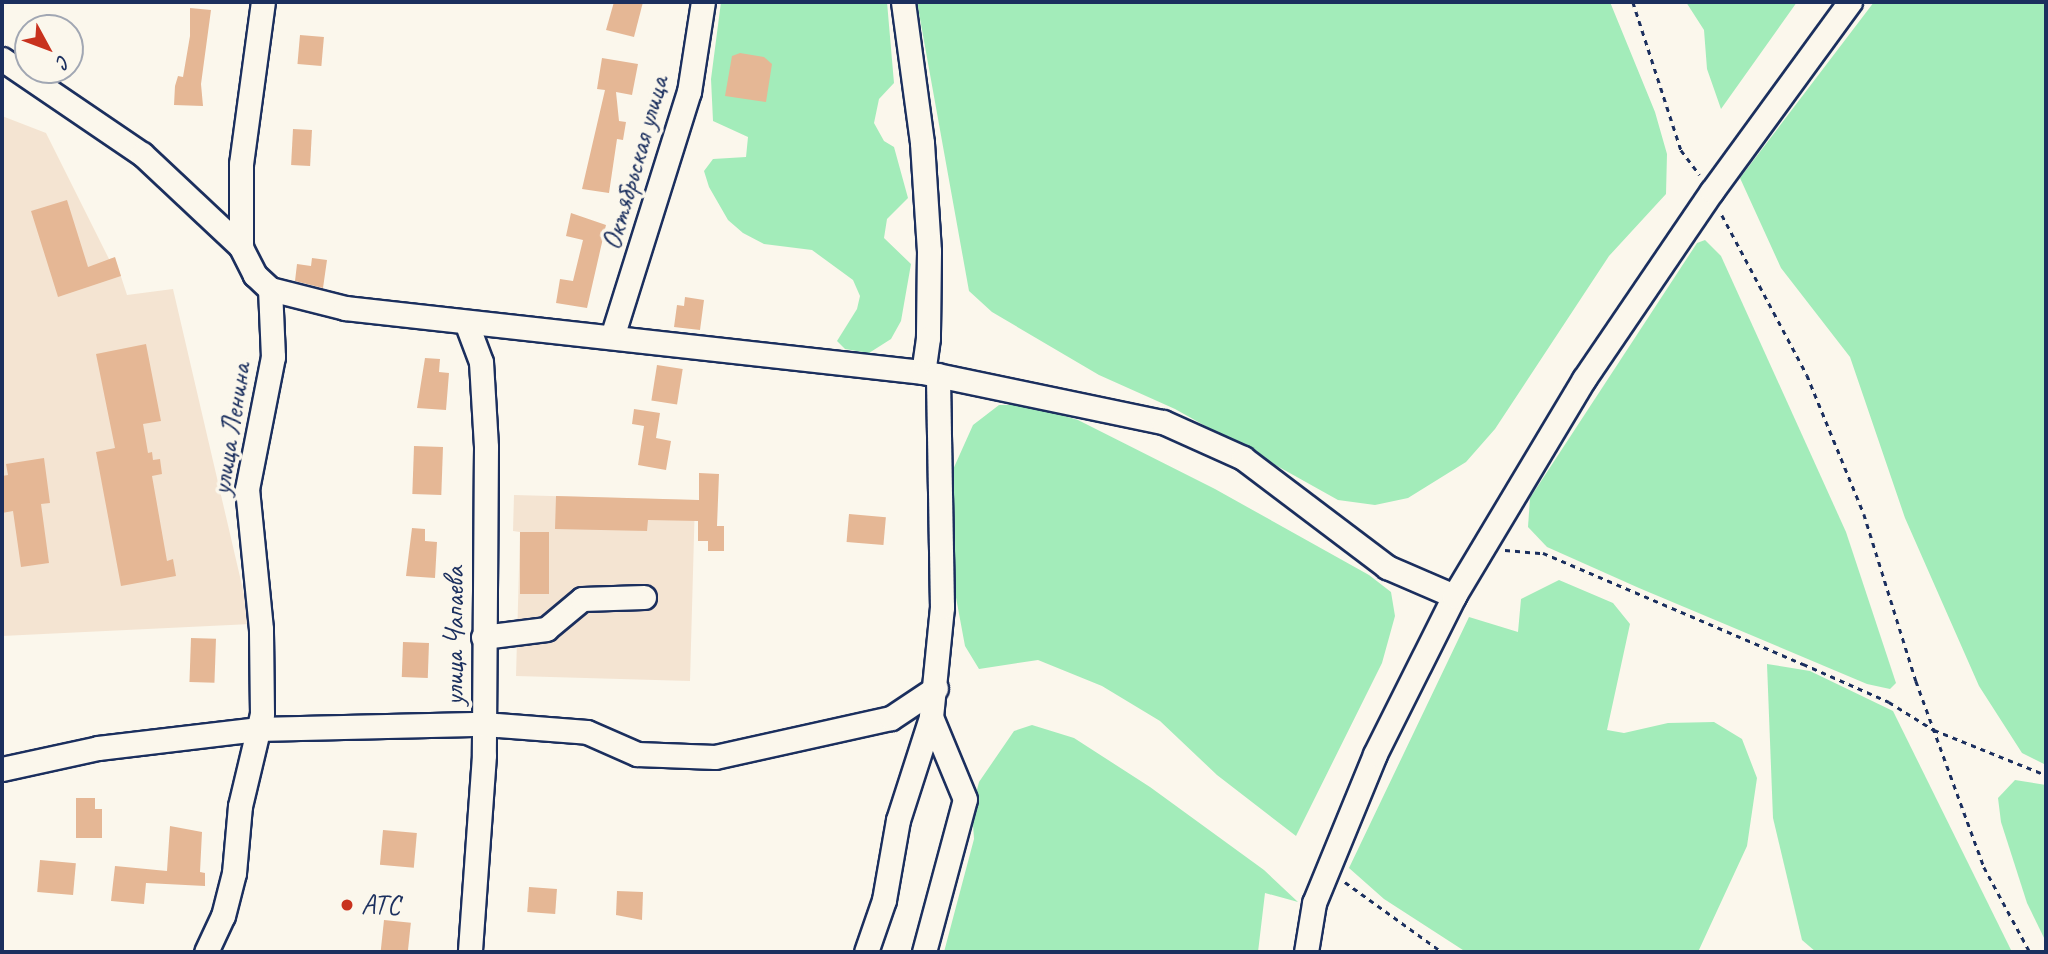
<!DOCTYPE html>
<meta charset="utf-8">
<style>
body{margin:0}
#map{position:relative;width:2048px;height:954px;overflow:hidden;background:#fbf7ec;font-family:Caveat,sans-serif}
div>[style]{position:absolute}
.built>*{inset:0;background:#f4e4d2}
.green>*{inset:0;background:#a3ecba}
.building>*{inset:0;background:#e5b795;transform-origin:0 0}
.path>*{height:2.5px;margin-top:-1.25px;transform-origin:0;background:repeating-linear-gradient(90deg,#1b2f5e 0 5px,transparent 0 10px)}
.roads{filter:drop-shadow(2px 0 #1b2f5e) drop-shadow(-2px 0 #1b2f5e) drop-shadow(0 2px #1b2f5e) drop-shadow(0 -2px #1b2f5e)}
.minor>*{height:23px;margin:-11.5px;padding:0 11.5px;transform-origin:11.5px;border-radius:11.5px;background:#fbf7ec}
.dots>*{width:19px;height:19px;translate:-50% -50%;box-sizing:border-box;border:4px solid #fbf7ec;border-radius:50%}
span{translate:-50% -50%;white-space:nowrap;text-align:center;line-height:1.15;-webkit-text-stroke:7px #fbf7ec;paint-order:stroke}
.street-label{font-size:28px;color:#1b2f5e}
.poi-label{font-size:28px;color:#1b2f5e}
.left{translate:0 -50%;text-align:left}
.frame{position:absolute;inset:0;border:4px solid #1b2f5e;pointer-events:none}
.north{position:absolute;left:14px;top:14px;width:70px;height:70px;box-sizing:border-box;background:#fbf7ec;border:2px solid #a1a7b3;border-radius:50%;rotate:131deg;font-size:19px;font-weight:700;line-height:28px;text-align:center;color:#1b2f5e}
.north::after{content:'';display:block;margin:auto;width:24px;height:32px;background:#c8321e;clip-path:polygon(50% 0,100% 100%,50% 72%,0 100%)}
</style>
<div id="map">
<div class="built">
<div style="clip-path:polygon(2px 116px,46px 133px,109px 259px,115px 258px,127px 295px,173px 289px,251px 624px,2px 636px)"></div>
<div style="clip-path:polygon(514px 495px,695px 500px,690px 681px,516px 676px,520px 532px,513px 531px)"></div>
</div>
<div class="green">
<div style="clip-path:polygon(721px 2px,887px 2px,894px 83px,879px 99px,874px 123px,884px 141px,894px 147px,908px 198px,887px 219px,884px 238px,911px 264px,901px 321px,891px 339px,869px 353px,845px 349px,837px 341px,857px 309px,860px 296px,853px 280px,812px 250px,764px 244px,743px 233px,728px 220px,709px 187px,704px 171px,713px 159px,746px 157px,748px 137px,713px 121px,711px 79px)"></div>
<div style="clip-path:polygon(917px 2px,1610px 2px,1655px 112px,1667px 154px,1666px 194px,1609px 256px,1495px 429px,1466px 462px,1408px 498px,1375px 505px,1338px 500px,1175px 409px,1099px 375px,992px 312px,969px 291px)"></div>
<div style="clip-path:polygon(1686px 2px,1797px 2px,1721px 109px,1707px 69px,1704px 30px)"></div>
<div style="clip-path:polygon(1874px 2px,2046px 2px,2046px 765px,2022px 753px,1979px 686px,1905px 518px,1850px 357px,1781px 268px,1740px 178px)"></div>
<div style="clip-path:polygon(1705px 240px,1721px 256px,1846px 532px,1896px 683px,1890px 689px,1867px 684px,1639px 588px,1547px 547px,1528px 527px,1530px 498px,1697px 243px)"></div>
<div style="clip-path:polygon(999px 405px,1027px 405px,1078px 420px,1215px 489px,1369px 575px,1391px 592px,1395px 616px,1382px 663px,1296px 836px,1217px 775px,1160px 721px,1102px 686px,1038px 660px,979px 669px,965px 646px,944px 533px,951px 474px,973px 425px)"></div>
<div style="clip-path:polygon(1559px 580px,1613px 603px,1630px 624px,1607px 730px,1624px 733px,1668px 723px,1714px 722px,1742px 739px,1757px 778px,1747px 846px,1698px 952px,1466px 952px,1384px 899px,1349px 868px,1469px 617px,1518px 632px,1521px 599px)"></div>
<div style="clip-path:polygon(1767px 664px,1810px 671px,1893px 711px,2012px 952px,1816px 952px,1802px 940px,1773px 818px)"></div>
<div style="clip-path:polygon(1032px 725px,1074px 738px,1150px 787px,1264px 870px,1298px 902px,1265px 893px,1258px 952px,944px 952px,974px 839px,972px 809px,979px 782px,1014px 731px)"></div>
<div style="clip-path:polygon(2015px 780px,2046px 785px,2046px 942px,2027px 903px,2001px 822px,1998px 798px)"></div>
</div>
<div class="building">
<div style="clip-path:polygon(614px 2px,643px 2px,634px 37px,606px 30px)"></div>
<div style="clip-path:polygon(190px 8px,211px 10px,201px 84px,203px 106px,174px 105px,175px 86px,178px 76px,183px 77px,190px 36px)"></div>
<div style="left:300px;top:35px;width:24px;height:29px;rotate:5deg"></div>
<div style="clip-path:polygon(740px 53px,764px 57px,772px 64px,766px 102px,725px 96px,732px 56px)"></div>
<div style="clip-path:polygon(602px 58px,638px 64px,632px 95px,616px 92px,619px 121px,626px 122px,623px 140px,617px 139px,609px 193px,582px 189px,605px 90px,597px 89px)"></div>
<div style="left:293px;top:129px;width:19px;height:36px;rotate:3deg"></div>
<div style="clip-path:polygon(67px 200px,88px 267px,115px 257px,121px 276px,58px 297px,31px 211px)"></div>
<div style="clip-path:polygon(571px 213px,606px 225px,587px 308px,556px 303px,560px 279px,573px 281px,583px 240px,566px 236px)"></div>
<div style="clip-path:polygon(312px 258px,327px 260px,323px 288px,295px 281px,297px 264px,311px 266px)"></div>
<div style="clip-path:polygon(685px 297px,704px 300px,700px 330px,674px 327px,677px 305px,684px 306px)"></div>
<div style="clip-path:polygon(146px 344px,161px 421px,143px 424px,148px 453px,152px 452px,153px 460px,160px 459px,162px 474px,152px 476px,167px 561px,173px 559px,176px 576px,121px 586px,96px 452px,115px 448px,96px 354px)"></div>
<div style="clip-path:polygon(425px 358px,440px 359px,439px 372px,449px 373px,446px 410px,417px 408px)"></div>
<div style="left:657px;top:365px;width:26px;height:36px;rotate:9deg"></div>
<div style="clip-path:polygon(634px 409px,660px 413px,656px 438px,671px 441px,666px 470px,638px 465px,644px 426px,632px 424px)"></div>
<div style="left:414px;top:446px;width:29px;height:48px;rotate:2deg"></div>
<div style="clip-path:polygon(44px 458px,50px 503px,41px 504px,49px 563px,21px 567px,13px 511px,2px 513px,2px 476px,8px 475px,6px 464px)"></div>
<div style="clip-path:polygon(699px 473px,719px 474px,717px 526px,724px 526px,724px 551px,708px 551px,708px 541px,698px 541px,698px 521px,648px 520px,647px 531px,555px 529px,556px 496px,699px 500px)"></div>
<div style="left:849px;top:514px;width:37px;height:28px;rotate:5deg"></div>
<div style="clip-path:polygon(412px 528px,425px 529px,425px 541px,437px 542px,435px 578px,406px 576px)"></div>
<div style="left:520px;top:532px;width:29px;height:62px"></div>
<div style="left:191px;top:638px;width:25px;height:44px;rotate:2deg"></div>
<div style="left:403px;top:642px;width:26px;height:35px;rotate:2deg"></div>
<div style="clip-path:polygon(76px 798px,95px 798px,95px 809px,102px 809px,102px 838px,76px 838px)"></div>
<div style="clip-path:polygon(170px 826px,202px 832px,200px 872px,205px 873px,205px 886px,146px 883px,144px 904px,111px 901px,115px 866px,167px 871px)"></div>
<div style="left:383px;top:830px;width:34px;height:35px;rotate:5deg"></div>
<div style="left:40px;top:860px;width:36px;height:32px;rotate:5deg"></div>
<div style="left:529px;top:887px;width:28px;height:25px;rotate:4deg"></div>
<div style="clip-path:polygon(617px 891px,643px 892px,642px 920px,616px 915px)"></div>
<div style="left:384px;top:920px;width:27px;height:32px;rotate:6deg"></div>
</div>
<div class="path">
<div style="left:1633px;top:2px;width:156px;rotate:72deg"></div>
<div style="left:1681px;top:150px;width:31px;rotate:53deg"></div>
<div style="left:1722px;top:215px;width:181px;rotate:62deg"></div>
<div style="left:1807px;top:375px;width:150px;rotate:67.7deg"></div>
<div style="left:1864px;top:514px;width:175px;rotate:72.7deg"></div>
<div style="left:1916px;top:681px;width:198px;rotate:69.9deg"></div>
<div style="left:1984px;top:867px;width:97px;rotate:61.6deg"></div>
<div style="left:1505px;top:550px;width:38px;rotate:5deg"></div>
<div style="left:1543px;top:553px;width:283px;rotate:23.1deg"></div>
<div style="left:1803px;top:664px;width:94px;rotate:23.8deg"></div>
<div style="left:1889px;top:702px;width:53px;rotate:31.9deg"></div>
<div style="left:1934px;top:730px;width:121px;rotate:21.9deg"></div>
<div style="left:1345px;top:882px;width:120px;rotate:35.8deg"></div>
</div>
<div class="roads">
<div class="minor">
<div style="left:903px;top:2px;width:142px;rotate:82.3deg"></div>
<div style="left:922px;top:143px;width:108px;rotate:86.3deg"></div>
<div style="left:929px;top:251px;width:87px;rotate:90.7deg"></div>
<div style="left:928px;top:338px;width:34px;rotate:98deg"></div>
<div style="left:2px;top:59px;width:169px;rotate:34.2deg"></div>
<div style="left:142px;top:154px;width:136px;rotate:43.2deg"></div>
<div style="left:270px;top:289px;width:77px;rotate:14.2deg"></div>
<div style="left:345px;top:308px;width:582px;rotate:6.32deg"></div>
<div style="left:923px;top:372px;width:245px;rotate:11.8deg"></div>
<div style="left:1163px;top:422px;width:88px;rotate:24.2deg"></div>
<div style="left:1243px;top:458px;width:181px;rotate:37.1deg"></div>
<div style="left:1387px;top:567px;width:73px;rotate:23.4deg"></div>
<div style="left:466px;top:322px;width:43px;rotate:69.4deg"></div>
<div style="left:481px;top:362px;width:85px;rotate:86.6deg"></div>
<div style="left:486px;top:447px;width:308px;rotate:90.4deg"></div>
<div style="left:484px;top:755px;width:197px;rotate:94.1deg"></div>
<div style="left:612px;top:337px;width:257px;rotate:-72.6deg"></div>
<div style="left:689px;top:92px;width:91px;rotate:-81.2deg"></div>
<div style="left:483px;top:637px;width:64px;rotate:-7.2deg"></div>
<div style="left:546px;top:629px;width:47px;rotate:-39.8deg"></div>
<div style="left:582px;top:599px;width:62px;rotate:-1.8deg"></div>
<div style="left:2px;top:769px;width:98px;rotate:-12.3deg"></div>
<div style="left:98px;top:748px;width:160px;rotate:-6.8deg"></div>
<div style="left:257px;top:729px;width:227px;rotate:-1.3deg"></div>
<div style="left:484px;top:724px;width:103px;rotate:4.4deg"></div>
<div style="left:587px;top:732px;width:55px;rotate:23.7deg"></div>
<div style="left:637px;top:754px;width:78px;rotate:2.2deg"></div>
<div style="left:715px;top:757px;width:180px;rotate:-12.5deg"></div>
<div style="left:891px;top:718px;width:54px;rotate:-33.7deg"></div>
<div style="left:206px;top:952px;width:40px;rotate:-65deg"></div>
<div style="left:223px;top:916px;width:44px;rotate:-75.7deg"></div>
<div style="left:234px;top:873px;width:67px;rotate:-84.9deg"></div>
<div style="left:240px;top:806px;width:95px;rotate:-76.6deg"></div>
<div style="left:262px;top:714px;width:85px;rotate:-90.7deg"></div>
<div style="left:261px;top:629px;width:141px;rotate:-95.7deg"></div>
<div style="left:247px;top:489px;width:135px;rotate:-78.9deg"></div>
<div style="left:273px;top:357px;width:68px;rotate:-92.5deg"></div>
<div style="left:270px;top:289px;width:21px;rotate:-137deg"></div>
<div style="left:255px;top:275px;width:31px;rotate:-117deg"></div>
<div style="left:241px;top:247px;width:83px;rotate:-90deg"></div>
<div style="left:241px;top:164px;width:163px;rotate:-82.3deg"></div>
<div style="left:866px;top:952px;width:55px;rotate:-70.9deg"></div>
<div style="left:884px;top:900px;width:81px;rotate:-80.1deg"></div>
<div style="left:898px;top:820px;width:108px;rotate:-72.2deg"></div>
<div style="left:924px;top:952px;width:158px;rotate:-75deg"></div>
<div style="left:965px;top:799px;width:89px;rotate:-112.5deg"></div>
<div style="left:931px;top:717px;width:111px;rotate:-84.3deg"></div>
<div style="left:942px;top:607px;width:232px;rotate:-91deg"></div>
<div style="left:1306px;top:952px;width:50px;rotate:-80.7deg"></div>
<div style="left:1314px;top:903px;width:161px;rotate:-67.7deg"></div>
<div style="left:1375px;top:754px;width:177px;rotate:-63.4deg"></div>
<div style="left:1454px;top:596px;width:253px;rotate:-59.1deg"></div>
<div style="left:1584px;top:379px;width:227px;rotate:-55.8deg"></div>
<div style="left:1712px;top:191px;width:234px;rotate:-53.9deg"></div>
</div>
</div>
<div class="dots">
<div style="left:347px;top:905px;background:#c8321e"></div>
</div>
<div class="street-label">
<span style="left:635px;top:163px;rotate:-74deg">Октябрьская улица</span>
<span style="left:231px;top:429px;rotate:-81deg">улица Ленина</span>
<span style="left:454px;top:636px;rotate:-90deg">улица Чапаева</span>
</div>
<div class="poi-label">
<span class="left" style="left:361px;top:905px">АТС</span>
</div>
<div class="frame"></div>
<div class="north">С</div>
</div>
